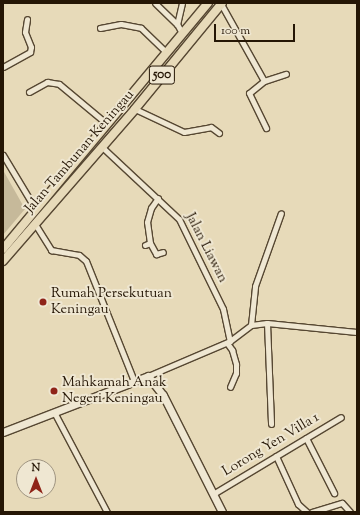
<!DOCTYPE html>
<style>
body{margin:0}
#map{position:relative;width:360px;height:515px;overflow:hidden;background:#e7dab9;font-family:"Sorts Mill Goudy",serif}
div>[style]{position:absolute}
.green>*{inset:0;background:#c6b99a}
.roads{filter:drop-shadow(1px 0 #564732) drop-shadow(-1px 0 #564732) drop-shadow(0 1px #564732) drop-shadow(0 -1px #564732)}
.street>*{height:5px;margin:-2.5px;padding:0 2.5px;transform-origin:2.5px;border-radius:2.5px;background:#efe7d2}
.secondary>*{height:7px;margin:-3.5px;padding:0 3.5px;transform-origin:3.5px;border-radius:3.5px;background:#efe7d2}
.primary>*{height:8px;margin:-4px;padding:0 4px;transform-origin:4px;border-radius:4px;background:#e7dab9}
.dots>*{width:11px;height:11px;translate:-50% -50%;box-sizing:border-box;border:2px solid #efe7d2;border-radius:50%}
span{translate:-50% -50%;white-space:nowrap;text-align:center;line-height:1.15;-webkit-text-stroke:4px #efe7d2;paint-order:stroke}
.shield-label span{padding:1px 3px;background:#efe7d2;border:1px solid;border-radius:3px;-webkit-text-stroke-width:0}
.shield-label{font-size:13px;color:#251605;font-weight:700}
.street-label{font-size:14px;color:#251605}
.poi-label{font-size:14px;color:#251605}
.left{translate:0 -50%;text-align:left}
.frame{position:absolute;inset:0;border:4px solid #251605;pointer-events:none}
.north{position:absolute;left:16px;top:459px;width:40px;height:40px;box-sizing:border-box;background:#efe7d2;border:1px solid #9e9380;border-radius:50%;rotate:0deg;font-size:11px;font-weight:700;line-height:16px;text-align:center;color:#251605}
.north::after{content:'';display:block;margin:auto;width:14px;height:18px;background:#8f2418;clip-path:polygon(50% 0,100% 100%,50% 72%,0 100%)}
.scale{position:absolute;left:214px;top:24px;width:81px;height:18px;box-sizing:border-box;border:2px solid #251605;border-top:0;padding-left:5px;font-size:12px;line-height:14px;white-space:nowrap;color:#251605;-webkit-text-stroke:3px #efe7d2;paint-order:stroke}
</style>
<div id="map">
<div class="green">
<div style="clip-path:polygon(3px 170px,25px 209px,3px 235px)"></div>
</div>
<div class="roads">
<div class="street">
<div style="left:155px;top:3px;width:30px;rotate:44deg"></div>
<div style="left:182px;top:3px;width:22px;rotate:103deg"></div>
<div style="left:177px;top:24px;width:10px;rotate:61deg"></div>
<div style="left:221px;top:4px;width:88px;rotate:60.8deg"></div>
<div style="left:264px;top:81px;width:23px;rotate:-18deg"></div>
<div style="left:100px;top:28px;width:21px;rotate:-11deg"></div>
<div style="left:121px;top:24px;width:20px;rotate:11deg"></div>
<div style="left:141px;top:28px;width:35px;rotate:44deg"></div>
<div style="left:3px;top:67px;width:31px;rotate:-29deg"></div>
<div style="left:30px;top:52px;width:5px;rotate:-79deg"></div>
<div style="left:31px;top:47px;width:16px;rotate:-112deg"></div>
<div style="left:25px;top:32px;width:13px;rotate:-81deg"></div>
<div style="left:264px;top:81px;width:19px;rotate:141deg"></div>
<div style="left:249px;top:93px;width:39px;rotate:64deg"></div>
<div style="left:29px;top:92px;width:21px;rotate:-29deg"></div>
<div style="left:47px;top:82px;width:12px;rotate:9deg"></div>
<div style="left:59px;top:84px;width:62px;rotate:39.8deg"></div>
<div style="left:135px;top:109px;width:54px;rotate:25.1deg"></div>
<div style="left:184px;top:132px;width:27px;rotate:-10deg"></div>
<div style="left:211px;top:127px;width:10px;rotate:37deg"></div>
<div style="left:102px;top:147px;width:105px;rotate:43.1deg"></div>
<div style="left:179px;top:219px;width:100px;rotate:63.9deg"></div>
<div style="left:223px;top:309px;width:33px;rotate:78deg"></div>
<div style="left:3px;top:155px;width:64px;rotate:59deg"></div>
<div style="left:35px;top:224px;width:31px;rotate:58deg"></div>
<div style="left:51px;top:250px;width:28px;rotate:10deg"></div>
<div style="left:79px;top:255px;width:9px;rotate:41deg"></div>
<div style="left:86px;top:261px;width:129px;rotate:68.2deg"></div>
<div style="left:150px;top:243px;width:13px;rotate:61deg"></div>
<div style="left:156px;top:254px;width:7px;rotate:-16deg"></div>
<div style="left:145px;top:245px;width:5px;rotate:-22deg"></div>
<div style="left:150px;top:243px;width:21px;rotate:-98deg"></div>
<div style="left:147px;top:222px;width:15px;rotate:-74deg"></div>
<div style="left:151px;top:208px;width:12px;rotate:-55deg"></div>
<div style="left:267px;top:323px;width:101px;rotate:87.7deg"></div>
<div style="left:251px;top:325px;width:39px;rotate:-84deg"></div>
<div style="left:255px;top:286px;width:77px;rotate:-70.4deg"></div>
<div style="left:227px;top:343px;width:9px;rotate:54deg"></div>
<div style="left:232px;top:350px;width:15px;rotate:74deg"></div>
<div style="left:236px;top:364px;width:9px;rotate:90deg"></div>
<div style="left:236px;top:373px;width:15px;rotate:113deg"></div>
<div style="left:148px;top:376px;width:89px;rotate:-23.1deg"></div>
<div style="left:230px;top:341px;width:26px;rotate:-37deg"></div>
<div style="left:251px;top:325px;width:16px;rotate:-7deg"></div>
<div style="left:267px;top:323px;width:90px;rotate:5.7deg"></div>
<div style="left:54px;top:412px;width:113px;rotate:62.1deg"></div>
<div style="left:306px;top:438px;width:62px;rotate:63deg"></div>
<div style="left:276px;top:456px;width:53px;rotate:65.4deg"></div>
<div style="left:298px;top:504px;width:12px;rotate:42deg"></div>
<div style="left:213px;top:494px;width:149px;rotate:-31deg"></div>
<div style="left:312px;top:512px;width:31px;rotate:-17deg"></div>
<div style="left:342px;top:503px;width:12px;rotate:48deg"></div>
</div>
<div class="secondary">
<div style="left:3px;top:432px;width:155px;rotate:-21.1deg"></div>
<div style="left:148px;top:376px;width:24px;rotate:52deg"></div>
<div style="left:163px;top:395px;width:131px;rotate:63.2deg"></div>
</div>
<div class="primary">
<div style="left:3px;top:249px;width:320px;rotate:-50.2deg"></div>
<div style="left:3px;top:261px;width:201px;rotate:-49deg"></div>
<div style="left:135px;top:109px;width:137px;rotate:-50.6deg"></div>
</div>
</div>
<div class="dots">
<div style="left:43px;top:302px;background:#8f2418"></div>
<div style="left:54px;top:391px;background:#8f2418"></div>
</div>
<div class="shield-label">
<span style="left:162px;top:75px">500</span>
</div>
<div class="street-label">
<span style="left:80px;top:152px;rotate:-49deg">Jalan Tambunan Keningau</span>
<span style="left:206px;top:248px;rotate:63deg">Jalan Liawan</span>
<span style="left:271px;top:445px;rotate:-31deg">Lorong Yen Villa 1</span>
</div>
<div class="poi-label">
<span class="left" style="left:51px;top:302px">Rumah Persekutuan<br>Keningau</span>
<span class="left" style="left:62px;top:391px">Mahkamah Anak<br>Negeri Keningau</span>
</div>
<div class="frame"></div>
<div class="north">N</div>
<div class="scale">100 m</div>
</div>
